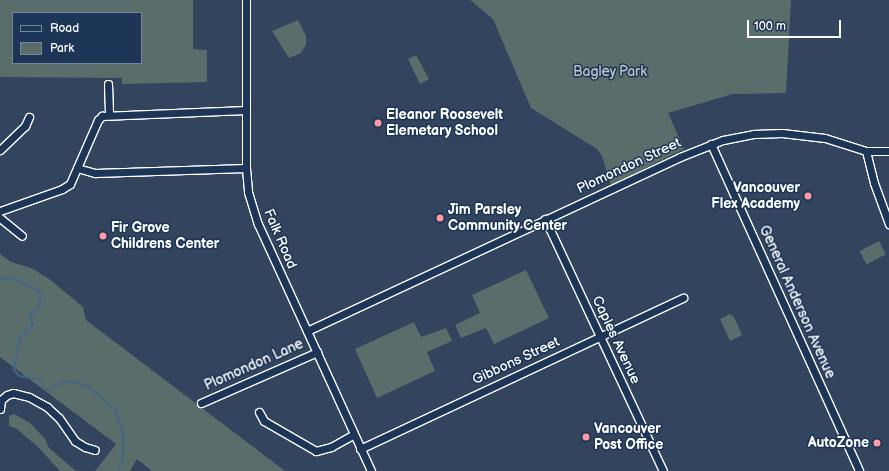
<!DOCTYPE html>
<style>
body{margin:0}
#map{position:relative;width:889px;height:471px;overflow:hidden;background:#32445e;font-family:"Balsamiq Sans",sans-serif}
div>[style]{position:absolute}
.green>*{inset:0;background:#596e6a;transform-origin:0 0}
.stream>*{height:2px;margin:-1px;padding:0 1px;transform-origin:1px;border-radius:1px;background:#45658b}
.roads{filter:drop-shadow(1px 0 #fff) drop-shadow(-1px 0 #fff) drop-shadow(0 1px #fff) drop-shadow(0 -1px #fff)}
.minor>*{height:7px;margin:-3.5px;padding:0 3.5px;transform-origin:3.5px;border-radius:3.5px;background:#1d3557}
.dots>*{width:11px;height:11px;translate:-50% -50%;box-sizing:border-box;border:2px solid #1d3557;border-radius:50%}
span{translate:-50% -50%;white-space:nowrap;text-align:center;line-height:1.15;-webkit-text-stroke:3px #1d3557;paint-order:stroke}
.park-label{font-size:14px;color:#bdc5c3}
.poi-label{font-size:14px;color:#fff;font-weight:700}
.left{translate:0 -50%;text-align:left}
.right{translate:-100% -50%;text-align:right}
.street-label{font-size:14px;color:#fff}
.legend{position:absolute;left:12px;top:12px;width:130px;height:52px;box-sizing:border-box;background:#1d3557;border:1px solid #77869a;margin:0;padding:5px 7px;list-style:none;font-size:12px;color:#fff}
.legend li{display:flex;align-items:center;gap:8px;height:20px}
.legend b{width:20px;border:1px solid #77869a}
.scale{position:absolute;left:747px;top:20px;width:94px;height:18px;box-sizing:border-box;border:2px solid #fff;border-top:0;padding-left:5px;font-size:12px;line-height:14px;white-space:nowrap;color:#fff;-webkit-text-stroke:3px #1d3557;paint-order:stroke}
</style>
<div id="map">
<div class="green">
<div style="clip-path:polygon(evenodd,0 0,193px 0,193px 49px,207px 50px,207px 82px,122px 84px,122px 78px,0 77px,0 0,13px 13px,141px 13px,141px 63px,13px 63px,13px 13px)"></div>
<div style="clip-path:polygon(470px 0,791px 0,786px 93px,733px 94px,668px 113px,684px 149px,611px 185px,602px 156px,597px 149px,531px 108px,493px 19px)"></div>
<div style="clip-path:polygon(298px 20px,306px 36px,306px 45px,301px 53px,289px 58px,272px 31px)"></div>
<div style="clip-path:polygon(416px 55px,429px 79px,420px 84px,408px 59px)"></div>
<div style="left:879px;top:241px;width:15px;height:22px;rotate:62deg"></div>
<div style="clip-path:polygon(0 254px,11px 262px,31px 268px,48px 278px,83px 307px,86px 320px,285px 471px,152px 471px,137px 459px,130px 471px,95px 471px,116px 444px,0 357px)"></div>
<div style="clip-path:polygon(526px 270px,549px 318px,494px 344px,486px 328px,461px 338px,455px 325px,480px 313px,472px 295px)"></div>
<div style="clip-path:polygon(730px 314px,734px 317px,742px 335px,730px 341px,720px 319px)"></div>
<div style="clip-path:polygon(414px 322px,421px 337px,446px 328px,452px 341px,427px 352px,435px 371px,377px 398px,355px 349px)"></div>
<div style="clip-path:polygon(14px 414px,30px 423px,45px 439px,49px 448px,76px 471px,60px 471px,39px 448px,17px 429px,9px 426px,9px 416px)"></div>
</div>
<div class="stream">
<div style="left:0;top:278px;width:14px;rotate:4deg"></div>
<div style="left:14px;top:279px;width:30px;rotate:27deg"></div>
<div style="left:41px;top:293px;width:15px;rotate:101deg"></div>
<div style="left:38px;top:308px;width:11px;rotate:139deg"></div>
<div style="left:30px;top:315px;width:10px;rotate:73deg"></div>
<div style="left:33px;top:325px;width:20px;rotate:135deg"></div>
<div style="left:19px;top:339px;width:31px;rotate:99deg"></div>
<div style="left:14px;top:370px;width:8px;rotate:50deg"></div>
<div style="left:19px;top:376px;width:19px;rotate:9deg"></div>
<div style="left:38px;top:379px;width:7px;rotate:45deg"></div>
<div style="left:43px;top:384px;width:5px;rotate:79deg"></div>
<div style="left:44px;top:389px;width:6px;rotate:9deg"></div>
<div style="left:50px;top:390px;width:13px;rotate:-32deg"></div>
<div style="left:61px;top:383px;width:11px;rotate:-10deg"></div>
<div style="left:72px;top:381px;width:18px;rotate:19deg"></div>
<div style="left:89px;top:387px;width:34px;rotate:40deg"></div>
<div style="left:115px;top:409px;width:25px;rotate:72deg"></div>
<div style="left:123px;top:433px;width:23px;rotate:90deg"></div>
<div style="left:123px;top:456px;width:16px;rotate:105deg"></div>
</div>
<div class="roads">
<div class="minor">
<div style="left:246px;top:0;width:168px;rotate:90deg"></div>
<div style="left:246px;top:168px;width:24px;rotate:85deg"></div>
<div style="left:248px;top:192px;width:34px;rotate:73deg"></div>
<div style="left:258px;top:224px;width:272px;rotate:65.4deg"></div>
<div style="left:108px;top:84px;width:30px;rotate:88deg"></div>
<div style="left:711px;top:144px;width:359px;rotate:65.6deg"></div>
<div style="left:0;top:150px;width:35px;rotate:-44deg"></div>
<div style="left:25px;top:126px;width:10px;rotate:-66deg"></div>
<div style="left:866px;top:151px;width:33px;rotate:76deg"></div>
<div style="left:874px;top:183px;width:44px;rotate:69.9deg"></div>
<div style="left:77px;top:168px;width:19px;rotate:16deg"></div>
<div style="left:95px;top:173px;width:151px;rotate:-1.9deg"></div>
<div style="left:0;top:211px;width:66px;rotate:-19.5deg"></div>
<div style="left:62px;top:189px;width:9px;rotate:-32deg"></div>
<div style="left:70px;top:184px;width:70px;rotate:-66.4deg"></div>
<div style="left:98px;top:120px;width:6px;rotate:-45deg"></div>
<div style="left:102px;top:116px;width:144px;rotate:-2.4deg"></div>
<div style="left:0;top:218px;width:28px;rotate:39deg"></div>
<div style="left:545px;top:219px;width:278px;rotate:64.9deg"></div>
<div style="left:307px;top:331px;width:412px;rotate:-25deg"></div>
<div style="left:680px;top:157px;width:46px;rotate:-21.6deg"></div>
<div style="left:723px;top:140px;width:32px;rotate:-11deg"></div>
<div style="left:754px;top:134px;width:28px;rotate:-2deg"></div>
<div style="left:782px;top:133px;width:43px;rotate:6.6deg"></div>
<div style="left:825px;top:138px;width:43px;rotate:17.6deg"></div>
<div style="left:866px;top:151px;width:23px"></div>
<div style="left:201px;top:403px;width:127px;rotate:-23.7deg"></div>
<div style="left:0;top:409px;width:9px;rotate:-84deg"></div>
<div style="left:1px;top:400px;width:8px;rotate:-40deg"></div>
<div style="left:7px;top:395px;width:6px;rotate:-18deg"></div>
<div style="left:13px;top:393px;width:16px;rotate:14deg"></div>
<div style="left:29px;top:397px;width:21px;rotate:29deg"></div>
<div style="left:47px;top:407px;width:16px;rotate:43deg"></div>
<div style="left:59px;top:418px;width:28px;rotate:55deg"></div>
<div style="left:75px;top:441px;width:12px;rotate:31deg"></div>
<div style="left:85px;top:447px;width:10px;rotate:17deg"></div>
<div style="left:259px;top:412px;width:10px;rotate:61deg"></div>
<div style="left:264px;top:421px;width:60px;rotate:30deg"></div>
<div style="left:316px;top:451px;width:16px;rotate:-15deg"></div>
<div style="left:331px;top:447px;width:25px;rotate:-29deg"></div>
<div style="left:360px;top:449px;width:357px;rotate:-25.1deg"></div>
</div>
</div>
<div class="dots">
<div style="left:378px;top:123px;background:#ff9aa2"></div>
<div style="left:808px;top:196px;background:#ff9aa2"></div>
<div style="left:440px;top:218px;background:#ff9aa2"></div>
<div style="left:103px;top:236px;background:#ff9aa2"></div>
<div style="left:586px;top:437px;background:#ff9aa2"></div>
<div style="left:877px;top:443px;background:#ff9aa2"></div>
</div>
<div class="park-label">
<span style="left:610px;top:72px">Bagley Park</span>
</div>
<div class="poi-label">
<span class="left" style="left:386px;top:123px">Eleanor Roosevelt<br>Elemetary School</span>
<span class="right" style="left:800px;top:196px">Vancouver<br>Flex Academy</span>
<span class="left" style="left:448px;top:218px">Jim Parsley<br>Community Center</span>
<span class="left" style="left:111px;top:236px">Fir Grove<br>Childrens Center</span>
<span class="left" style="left:594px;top:437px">Vancouver<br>Post Office</span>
<span class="right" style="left:869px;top:443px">AutoZone</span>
</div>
<div class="street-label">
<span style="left:629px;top:166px;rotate:-25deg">Plomondon Street</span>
<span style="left:280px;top:239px;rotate:67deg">Falk Road</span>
<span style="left:797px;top:302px;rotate:66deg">General Anderson Avenue</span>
<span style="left:616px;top:340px;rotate:65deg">Caples Avenue</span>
<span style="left:516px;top:361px;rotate:-25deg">Gibbons Street</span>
<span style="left:254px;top:365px;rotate:-24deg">Plomondon Lane</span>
</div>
<ul class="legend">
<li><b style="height:5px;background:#1d3557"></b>Road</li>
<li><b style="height:11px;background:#596e6a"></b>Park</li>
</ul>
<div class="scale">100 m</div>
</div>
